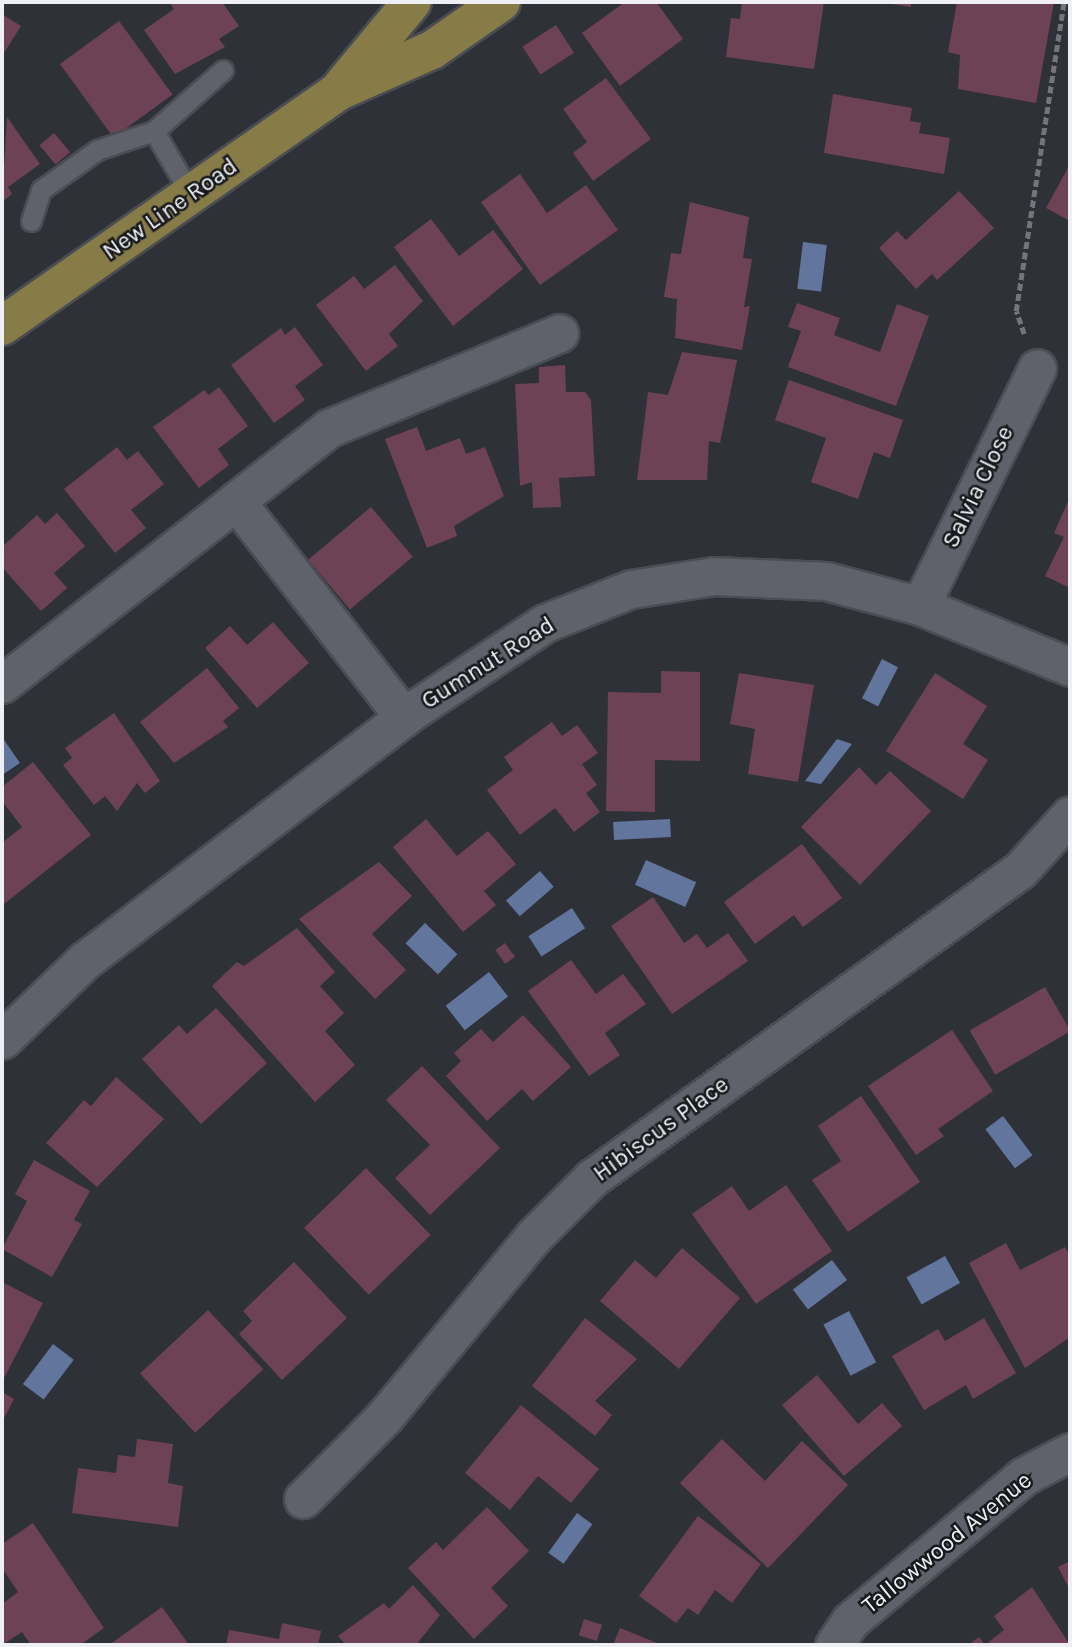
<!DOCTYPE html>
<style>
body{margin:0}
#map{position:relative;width:1072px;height:1647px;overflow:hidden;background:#2e3138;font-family:Karla,sans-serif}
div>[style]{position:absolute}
.water>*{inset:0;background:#62759d;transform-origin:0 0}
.building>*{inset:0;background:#6e4255;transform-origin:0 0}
.path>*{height:4.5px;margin-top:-2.25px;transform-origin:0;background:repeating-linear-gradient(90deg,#73757b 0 7px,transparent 0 10.5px)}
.roads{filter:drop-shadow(2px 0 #4a4d52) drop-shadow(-2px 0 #4a4d52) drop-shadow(0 2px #4a4d52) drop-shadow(0 -2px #4a4d52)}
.lane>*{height:19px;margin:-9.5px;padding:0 9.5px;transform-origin:9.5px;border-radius:9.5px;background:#5f626a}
.street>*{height:37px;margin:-18.5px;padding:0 18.5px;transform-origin:18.5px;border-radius:18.5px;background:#5f626a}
.primary>*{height:38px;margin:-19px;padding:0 19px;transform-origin:19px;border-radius:19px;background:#877b47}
span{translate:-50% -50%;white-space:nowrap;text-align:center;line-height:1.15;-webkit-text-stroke:5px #18191c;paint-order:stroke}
.street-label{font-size:24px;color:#eef0f5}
.frame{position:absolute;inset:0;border:4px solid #eef0f5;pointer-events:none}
</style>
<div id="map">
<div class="water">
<div style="left:803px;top:242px;width:24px;height:47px;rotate:7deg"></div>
<div style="left:882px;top:659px;width:18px;height:44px;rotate:27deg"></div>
<div style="clip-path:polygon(2px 737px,20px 763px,2px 775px)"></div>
<div style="clip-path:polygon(837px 739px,852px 744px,821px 784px,805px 781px)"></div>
<div style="left:670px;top:819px;width:18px;height:57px;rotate:87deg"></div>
<div style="left:646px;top:860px;width:55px;height:27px;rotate:24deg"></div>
<div style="left:540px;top:871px;width:21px;height:45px;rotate:49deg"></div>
<div style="left:572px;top:908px;width:24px;height:52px;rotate:57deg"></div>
<div style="left:425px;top:923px;width:45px;height:28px;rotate:44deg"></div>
<div style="left:489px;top:972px;width:31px;height:55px;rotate:52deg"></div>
<div style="left:1003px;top:1116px;width:49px;height:22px;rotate:53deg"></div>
<div style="left:945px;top:1256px;width:31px;height:44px;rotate:61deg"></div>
<div style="left:832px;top:1260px;width:25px;height:49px;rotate:53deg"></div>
<div style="left:849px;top:1311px;width:58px;height:29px;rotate:62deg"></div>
<div style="left:53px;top:1344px;width:26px;height:50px;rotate:37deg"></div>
<div style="left:577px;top:1513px;width:19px;height:49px;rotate:36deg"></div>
</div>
<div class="building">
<div style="clip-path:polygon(169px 2px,222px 2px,239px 26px,219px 39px,225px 47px,175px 74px,144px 30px,174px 9px)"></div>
<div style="clip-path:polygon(625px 2px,656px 2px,683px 39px,620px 86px,582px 33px)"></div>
<div style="clip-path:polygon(742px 2px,824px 2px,814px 69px,726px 57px,731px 18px,740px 19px)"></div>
<div style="clip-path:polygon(879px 2px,911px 2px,911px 7px)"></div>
<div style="clip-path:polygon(957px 2px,1054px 2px,1036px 103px,958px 89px,960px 55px,948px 52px)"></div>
<div style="clip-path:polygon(2px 14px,21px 26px,2px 56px)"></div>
<div style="left:119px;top:21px;width:91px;height:73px;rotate:54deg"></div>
<div style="left:556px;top:25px;width:33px;height:40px;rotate:57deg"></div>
<div style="clip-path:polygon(606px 78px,651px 139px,593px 181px,573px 153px,587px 142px,563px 109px)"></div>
<div style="clip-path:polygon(833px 94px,912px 108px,910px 121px,921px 123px,919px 133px,950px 138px,944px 174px,824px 153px)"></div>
<div style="clip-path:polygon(7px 117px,40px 164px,8px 187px,12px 194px,2px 202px)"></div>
<div style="left:54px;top:133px;width:25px;height:19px;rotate:50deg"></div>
<div style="clip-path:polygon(1070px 164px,1070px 221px,1046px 208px)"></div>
<div style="clip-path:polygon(520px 174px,547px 213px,586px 185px,618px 230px,540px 285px,481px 202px)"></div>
<div style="clip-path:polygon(959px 191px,994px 228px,937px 280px,932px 274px,916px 289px,879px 248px,897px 231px,906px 240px)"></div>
<div style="clip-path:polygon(690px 202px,749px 217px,743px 258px,752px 259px,744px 307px,750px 306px,742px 350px,675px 338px,677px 299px,664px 297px,671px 253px,681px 254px)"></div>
<div style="clip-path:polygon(431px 219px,459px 256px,493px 230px,523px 269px,453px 326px,394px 247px)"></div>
<div style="clip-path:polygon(395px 265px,423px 301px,389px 334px,398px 346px,366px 371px,316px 305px,354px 276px,364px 289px)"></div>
<div style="clip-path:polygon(797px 303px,840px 318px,834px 335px,880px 352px,897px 304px,929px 316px,896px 406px,788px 367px,801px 331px,788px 327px)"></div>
<div style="clip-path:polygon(295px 327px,323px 365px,295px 386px,305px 400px,274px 423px,231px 365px,281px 328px,285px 335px)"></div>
<div style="clip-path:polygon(682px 352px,737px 360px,720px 443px,709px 441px,707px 480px,637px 480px,648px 392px,668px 395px)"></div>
<div style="clip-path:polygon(565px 365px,566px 392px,585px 392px,591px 400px,595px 476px,559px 478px,561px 507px,533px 508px,532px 482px,520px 486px,515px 384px,539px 383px,539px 367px)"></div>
<div style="clip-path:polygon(789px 380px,903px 420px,890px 458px,874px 452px,858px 499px,811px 482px,826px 438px,775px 420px)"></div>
<div style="clip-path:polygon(219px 387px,248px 426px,218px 449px,229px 465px,199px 488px,153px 427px,204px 390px,209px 395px)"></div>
<div style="clip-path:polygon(417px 427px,426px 451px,460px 438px,466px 454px,485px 447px,504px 496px,454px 526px,457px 536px,427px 548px,385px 439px)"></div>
<div style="clip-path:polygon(117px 447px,127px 460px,138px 451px,164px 484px,131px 510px,146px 528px,115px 553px,64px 489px)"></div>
<div style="clip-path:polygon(1070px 497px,1070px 588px,1045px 576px,1064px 537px,1054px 533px)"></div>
<div style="left:371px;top:507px;width:65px;height:82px;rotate:50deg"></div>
<div style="clip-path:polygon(57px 513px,85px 546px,54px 573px,67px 588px,41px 611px,2px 567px,2px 547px,37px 515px,45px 524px)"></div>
<div style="clip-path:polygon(273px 622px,309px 663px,257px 708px,205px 648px,230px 626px,247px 645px)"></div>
<div style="clip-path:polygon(207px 668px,239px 708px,223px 721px,228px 727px,174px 763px,140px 722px)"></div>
<div style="clip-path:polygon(661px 671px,700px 672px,700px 761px,655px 760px,655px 812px,606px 811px,608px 692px,661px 693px)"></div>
<div style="clip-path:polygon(739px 673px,814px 685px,798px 782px,748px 774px,755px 729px,730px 724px)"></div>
<div style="clip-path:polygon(935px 673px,987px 706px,963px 744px,988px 760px,963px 799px,886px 751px)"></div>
<div style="clip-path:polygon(114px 713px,160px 781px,145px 793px,137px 783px,117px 811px,105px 796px,94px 805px,63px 765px,72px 758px,65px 748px)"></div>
<div style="clip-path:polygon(552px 722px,562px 736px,577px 725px,598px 753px,582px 764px,597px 785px,586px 793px,600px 812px,574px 832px,555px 808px,520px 835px,487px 790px,513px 770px,504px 757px)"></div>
<div style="clip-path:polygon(33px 762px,91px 835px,4px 904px,2px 843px,22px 827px,2px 801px,2px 787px)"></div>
<div style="clip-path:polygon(859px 767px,876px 785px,890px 771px,931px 811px,860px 885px,801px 827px)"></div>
<div style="clip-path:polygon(426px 819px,457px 856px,488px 831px,516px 864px,484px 891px,496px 905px,463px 932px,393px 847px)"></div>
<div style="clip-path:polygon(802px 844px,842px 898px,803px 927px,794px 915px,755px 944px,724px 902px)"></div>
<div style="clip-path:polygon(379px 862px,412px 896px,372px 934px,406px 970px,375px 999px,299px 919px)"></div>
<div style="clip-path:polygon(653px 897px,684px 943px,697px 934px,707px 948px,728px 933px,748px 961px,672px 1014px,611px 926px)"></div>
<div style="clip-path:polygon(297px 928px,335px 972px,320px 986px,344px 1013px,325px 1031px,355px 1065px,315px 1102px,212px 986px,237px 962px,244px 966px)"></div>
<div style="left:505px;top:943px;width:17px;height:12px;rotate:54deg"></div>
<div style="clip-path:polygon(571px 960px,596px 994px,623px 974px,646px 1004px,605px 1033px,620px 1055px,589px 1076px,528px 991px)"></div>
<div style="left:1045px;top:987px;width:51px;height:87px;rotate:60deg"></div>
<div style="clip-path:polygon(216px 1008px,267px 1063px,201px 1124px,142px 1059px,179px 1025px,187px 1034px)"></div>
<div style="clip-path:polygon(523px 1015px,571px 1067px,533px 1101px,522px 1089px,487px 1121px,446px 1076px,461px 1061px,454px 1053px,481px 1029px,493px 1042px)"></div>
<div style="clip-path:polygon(952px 1030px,993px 1091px,938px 1129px,944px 1136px,916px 1155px,868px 1086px)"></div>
<div style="clip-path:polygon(422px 1066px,500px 1148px,430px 1215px,395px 1178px,430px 1145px,386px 1100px)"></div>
<div style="clip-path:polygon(116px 1077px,164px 1119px,97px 1187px,46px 1143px,84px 1100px,91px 1106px)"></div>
<div style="clip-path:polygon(861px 1096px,920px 1182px,848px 1232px,812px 1180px,841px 1161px,818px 1126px)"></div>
<div style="clip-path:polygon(34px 1160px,90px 1191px,74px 1220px,82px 1224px,52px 1277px,2px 1249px,27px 1201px,15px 1194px)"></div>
<div style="left:366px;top:1168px;width:93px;height:86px;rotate:46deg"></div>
<div style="clip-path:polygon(786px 1185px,832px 1251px,756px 1304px,692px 1214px,732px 1186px,749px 1211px)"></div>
<div style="clip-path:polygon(1006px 1243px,1020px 1270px,1065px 1247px,1070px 1256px,1070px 1337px,1025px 1368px,969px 1263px)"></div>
<div style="clip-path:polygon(682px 1248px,740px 1298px,679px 1369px,600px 1301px,635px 1260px,656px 1278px)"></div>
<div style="clip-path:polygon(294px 1262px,347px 1318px,282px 1380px,239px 1334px,252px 1321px,243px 1311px)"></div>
<div style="clip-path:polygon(2px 1282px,43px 1303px,4px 1378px,2px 1377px)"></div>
<div style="left:208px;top:1310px;width:81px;height:93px;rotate:47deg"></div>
<div style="clip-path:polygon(585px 1318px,637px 1359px,595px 1401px,612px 1415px,595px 1436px,532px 1386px)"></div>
<div style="clip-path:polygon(984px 1318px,1016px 1373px,973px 1399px,966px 1385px,924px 1410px,892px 1356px,938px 1329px,945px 1341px)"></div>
<div style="clip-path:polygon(817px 1375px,858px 1424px,882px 1403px,902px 1426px,844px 1476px,782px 1405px)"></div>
<div style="clip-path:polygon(2px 1392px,14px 1399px,2px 1422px)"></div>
<div style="clip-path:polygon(521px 1405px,599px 1469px,571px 1503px,538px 1476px,510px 1510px,465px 1473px)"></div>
<div style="clip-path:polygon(137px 1439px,173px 1444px,168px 1483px,183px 1486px,178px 1527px,72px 1513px,78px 1468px,116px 1473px,118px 1455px,135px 1457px)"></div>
<div style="clip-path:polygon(722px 1439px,765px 1481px,802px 1441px,848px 1485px,768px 1568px,680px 1483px)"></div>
<div style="clip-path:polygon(487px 1507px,529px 1551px,491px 1588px,508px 1606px,474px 1639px,408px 1568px,436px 1542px,443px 1550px)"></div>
<div style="clip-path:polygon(698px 1516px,761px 1564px,732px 1603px,715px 1590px,698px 1615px,688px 1608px,676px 1623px,639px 1596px)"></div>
<div style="clip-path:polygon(33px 1523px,104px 1628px,80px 1645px,31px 1645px,22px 1632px,2px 1645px,2px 1604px,18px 1592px,2px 1568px,2px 1544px)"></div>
<div style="clip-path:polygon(1070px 1561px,1070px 1590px,1058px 1567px)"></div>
<div style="clip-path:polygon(413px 1585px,440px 1615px,416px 1645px,346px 1645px,338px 1636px,384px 1603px,389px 1609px)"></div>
<div style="clip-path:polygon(1032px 1587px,1070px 1645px,968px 1645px,979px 1637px,985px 1645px,1004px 1630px,994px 1616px)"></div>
<div style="clip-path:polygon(162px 1607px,189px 1645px,109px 1645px)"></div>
<div style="left:584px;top:1619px;width:19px;height:17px;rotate:18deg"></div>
<div style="clip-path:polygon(282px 1623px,321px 1631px,318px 1645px,226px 1645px,229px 1630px,279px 1639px)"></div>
<div style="clip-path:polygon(620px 1628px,662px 1645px,613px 1645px)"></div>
</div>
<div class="path">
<div style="left:1024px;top:334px;width:24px;rotate:-109deg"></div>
<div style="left:1016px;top:311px;width:313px;rotate:-81.2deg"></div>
</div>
<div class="roads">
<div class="lane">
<div style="left:154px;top:131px;width:74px;rotate:60deg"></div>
<div style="left:31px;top:221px;width:33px;rotate:-72deg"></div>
<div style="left:41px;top:190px;width:69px;rotate:-35.5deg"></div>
<div style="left:97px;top:150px;width:60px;rotate:-18.4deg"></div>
<div style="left:154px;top:131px;width:92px;rotate:-41.5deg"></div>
</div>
<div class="street">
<div style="left:920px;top:606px;width:265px;rotate:-63.8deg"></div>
<div style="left:2px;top:684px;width:297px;rotate:-38deg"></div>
<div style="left:404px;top:717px;width:274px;rotate:-127.9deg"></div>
<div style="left:236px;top:501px;width:118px;rotate:-38.1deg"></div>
<div style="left:329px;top:428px;width:249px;rotate:-22.4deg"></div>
<div style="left:2px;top:1040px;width:114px;rotate:-43.9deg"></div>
<div style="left:84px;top:961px;width:412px;rotate:-37.3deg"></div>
<div style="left:412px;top:711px;width:159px;rotate:-33.5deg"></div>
<div style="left:545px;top:623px;width:92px;rotate:-21.6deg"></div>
<div style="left:631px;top:589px;width:84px;rotate:-8.9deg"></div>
<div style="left:714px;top:576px;width:112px;rotate:2.6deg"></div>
<div style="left:826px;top:581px;width:97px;rotate:14.9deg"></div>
<div style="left:920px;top:606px;width:162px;rotate:22.1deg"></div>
<div style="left:303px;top:1499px;width:117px;rotate:-45.3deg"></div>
<div style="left:385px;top:1416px;width:234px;rotate:-50.4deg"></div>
<div style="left:534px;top:1236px;width:82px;rotate:-45deg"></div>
<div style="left:592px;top:1178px;width:527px;rotate:-35.74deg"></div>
<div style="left:1020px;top:870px;width:74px;rotate:-47.7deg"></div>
<div style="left:834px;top:1645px;width:29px;rotate:-56deg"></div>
<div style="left:850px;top:1621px;width:226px;rotate:-39.8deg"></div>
<div style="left:1024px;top:1476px;width:52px;rotate:-27.6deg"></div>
</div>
<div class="primary">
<div style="left:343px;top:85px;width:108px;rotate:-50.3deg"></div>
<div style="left:2px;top:326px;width:409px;rotate:-34.9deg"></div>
<div style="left:337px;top:92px;width:104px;rotate:-23.9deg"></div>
<div style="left:432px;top:50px;width:84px;rotate:-34.8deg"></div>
</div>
</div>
<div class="street-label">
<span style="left:170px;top:209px;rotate:-35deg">New Line Road</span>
<span style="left:978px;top:487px;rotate:-64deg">Salvia Close</span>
<span style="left:488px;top:663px;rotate:-32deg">Gumnut Road</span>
<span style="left:661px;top:1129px;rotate:-36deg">Hibiscus Place</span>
<span style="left:947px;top:1543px;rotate:-39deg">Tallowwood Avenue</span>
</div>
<div class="frame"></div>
</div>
